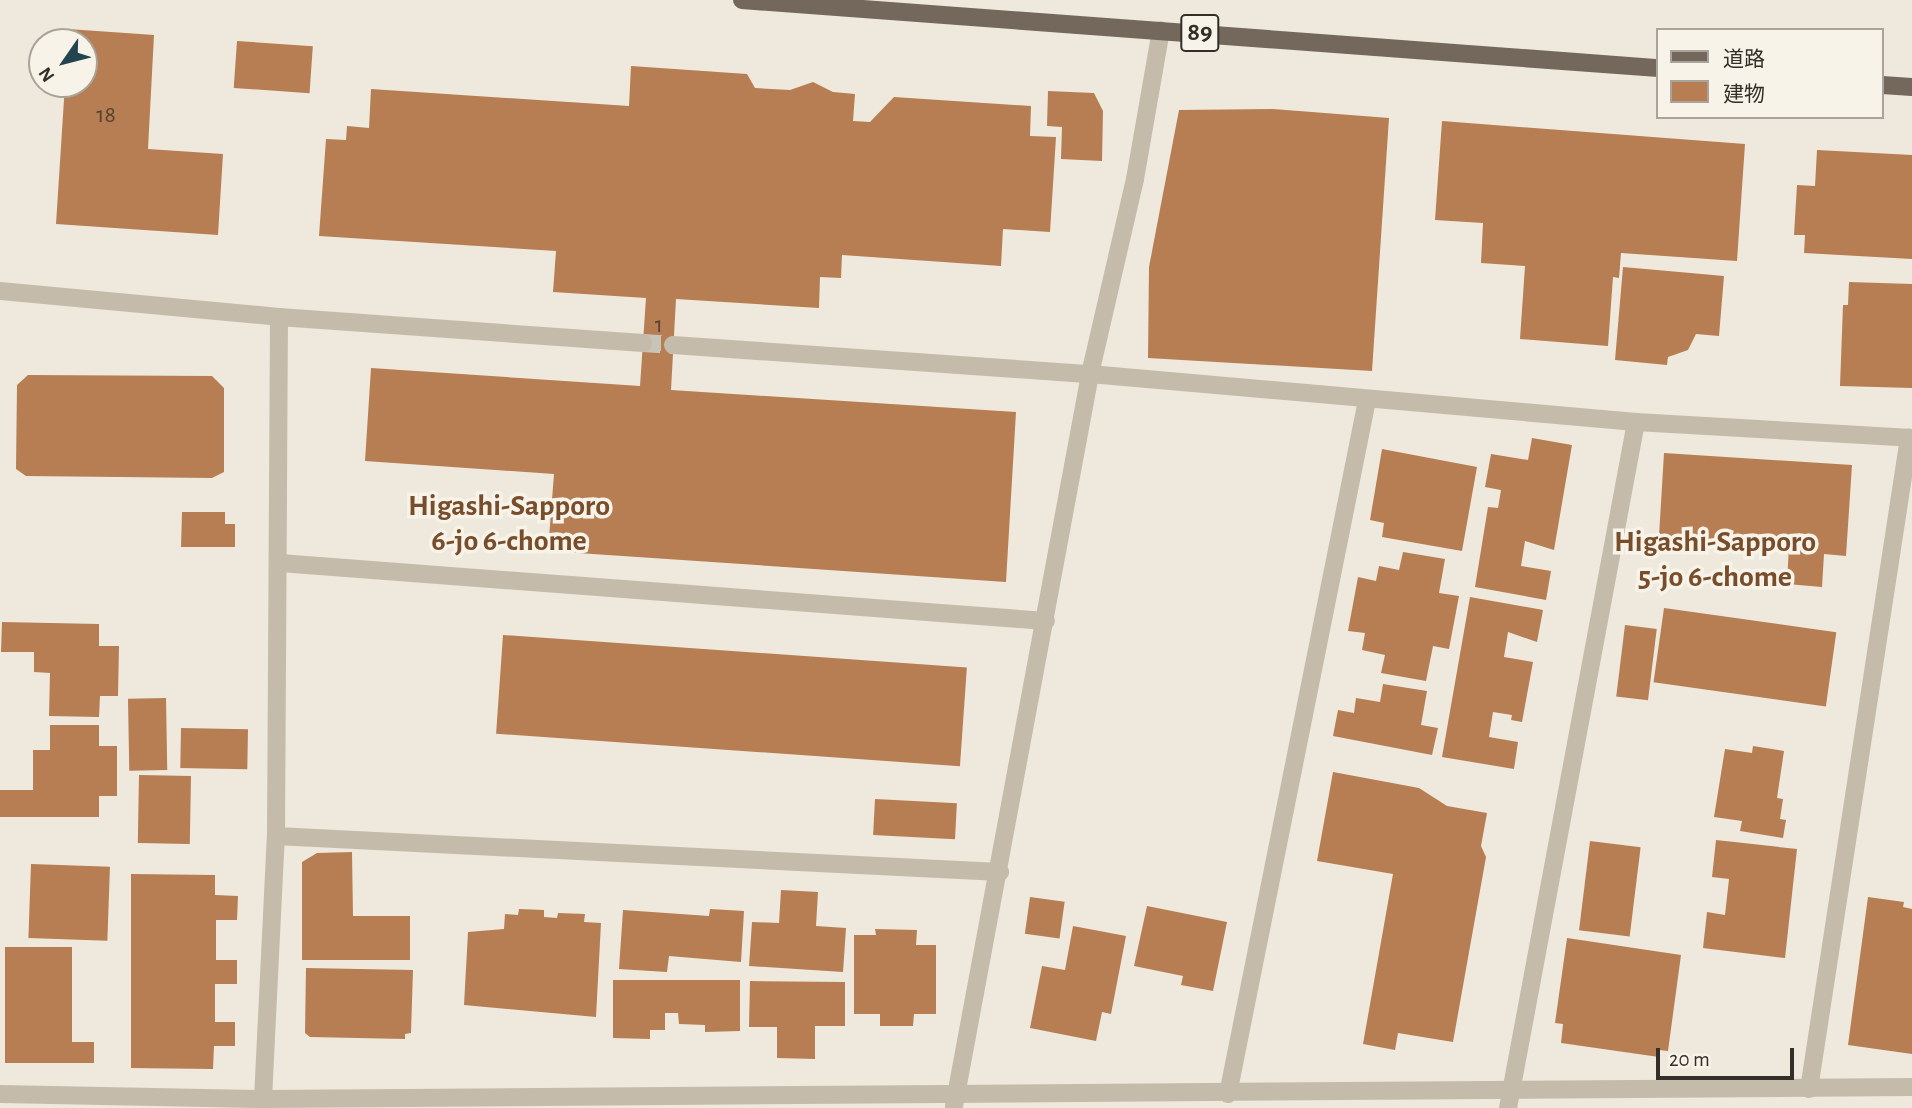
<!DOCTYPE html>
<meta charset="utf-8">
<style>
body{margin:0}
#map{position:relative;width:1912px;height:1108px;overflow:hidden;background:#eee9dc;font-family:"Alegreya Sans","Noto Sans JP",sans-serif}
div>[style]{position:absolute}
.building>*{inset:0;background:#b67e52;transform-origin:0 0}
.street-tunnel>*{height:18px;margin-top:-9px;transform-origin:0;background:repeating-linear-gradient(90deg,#c9c4b8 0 18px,transparent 0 27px)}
.street>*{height:18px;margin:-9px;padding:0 9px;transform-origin:9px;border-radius:9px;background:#c5bbaa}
.primary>*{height:18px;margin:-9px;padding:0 9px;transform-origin:9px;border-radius:9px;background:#73685b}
span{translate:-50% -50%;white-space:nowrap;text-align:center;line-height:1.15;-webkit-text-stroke:7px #f7f3e8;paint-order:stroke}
.number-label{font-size:24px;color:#544232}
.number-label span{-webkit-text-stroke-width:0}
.shield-label span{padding:2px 5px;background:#f7f3e8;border:2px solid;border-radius:5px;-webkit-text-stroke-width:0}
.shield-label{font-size:26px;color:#332e28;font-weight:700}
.neighbourhood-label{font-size:30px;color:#784d2c;font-weight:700}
.legend{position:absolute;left:1656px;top:28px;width:228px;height:91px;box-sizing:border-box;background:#f7f3e8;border:2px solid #a9a49b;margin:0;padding:9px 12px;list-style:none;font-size:21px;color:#332e28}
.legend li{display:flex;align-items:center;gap:14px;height:35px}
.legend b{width:35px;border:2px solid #a9a49b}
.north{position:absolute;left:28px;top:28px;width:70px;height:70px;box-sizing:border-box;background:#f7f3e8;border:2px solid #a9a49b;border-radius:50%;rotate:235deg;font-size:19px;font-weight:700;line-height:28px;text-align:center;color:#332e28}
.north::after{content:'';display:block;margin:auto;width:24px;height:32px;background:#23444f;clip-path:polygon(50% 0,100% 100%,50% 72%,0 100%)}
.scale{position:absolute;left:1656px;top:1048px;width:138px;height:32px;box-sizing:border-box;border:4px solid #332e28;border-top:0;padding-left:9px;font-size:21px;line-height:24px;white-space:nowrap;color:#332e28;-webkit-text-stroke:5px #f7f3e8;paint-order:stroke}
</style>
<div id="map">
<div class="building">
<div style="clip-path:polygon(68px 29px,154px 35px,148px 149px,223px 154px,218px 235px,56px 224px,65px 84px,84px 84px,84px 42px,68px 42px)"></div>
<div style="left:237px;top:41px;width:76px;height:47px;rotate:4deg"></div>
<div style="clip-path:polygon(631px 66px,747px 74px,755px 88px,790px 90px,813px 82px,833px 92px,855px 94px,853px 121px,870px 122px,894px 97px,1031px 106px,1030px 136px,1056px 137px,1050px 232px,1003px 229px,1001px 266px,842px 255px,841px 278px,820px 277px,819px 308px,676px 299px,671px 390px,1016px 412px,1006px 582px,548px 551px,554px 474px,365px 461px,371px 368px,640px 386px,646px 298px,553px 292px,556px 251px,319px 236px,326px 139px,346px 140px,347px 126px,369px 128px,371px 89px,629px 106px)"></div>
<div style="clip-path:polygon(1048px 91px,1094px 93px,1103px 111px,1102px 161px,1061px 159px,1062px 127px,1047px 126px)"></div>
<div style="clip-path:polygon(1273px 109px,1389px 118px,1372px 371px,1148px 358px,1149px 267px,1179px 110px)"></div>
<div style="clip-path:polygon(1442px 121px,1745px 144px,1737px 261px,1621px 253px,1619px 278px,1613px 277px,1608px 346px,1520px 339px,1525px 266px,1481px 263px,1483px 223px,1435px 220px)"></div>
<div style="clip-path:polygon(1817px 150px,1912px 155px,1912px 259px,1804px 253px,1805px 235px,1794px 235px,1797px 185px,1815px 186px)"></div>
<div style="clip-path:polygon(1623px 267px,1724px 276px,1719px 336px,1696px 334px,1688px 350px,1668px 357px,1667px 365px,1615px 360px)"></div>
<div style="clip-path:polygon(1849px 282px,1912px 284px,1912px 388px,1840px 386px,1843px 305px,1848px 305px)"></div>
<div style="clip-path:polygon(28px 375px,212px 376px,224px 388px,224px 472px,212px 478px,26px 476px,16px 469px,17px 385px)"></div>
<div style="clip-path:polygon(1532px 438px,1572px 445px,1554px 550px,1525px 541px,1521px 566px,1551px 571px,1546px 600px,1475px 587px,1488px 507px,1498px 508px,1501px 490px,1485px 487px,1491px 454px,1528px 460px)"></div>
<div style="clip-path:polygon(1382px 449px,1477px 467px,1462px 551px,1382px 537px,1384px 523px,1370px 520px)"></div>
<div style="clip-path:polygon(1664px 453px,1852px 465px,1846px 556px,1824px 554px,1822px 587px,1787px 584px,1789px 545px,1659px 536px)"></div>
<div style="clip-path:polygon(182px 512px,225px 512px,225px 524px,235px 524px,235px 547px,181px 547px)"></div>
<div style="clip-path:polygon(1403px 552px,1445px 559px,1439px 593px,1459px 596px,1449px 649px,1433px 646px,1426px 681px,1381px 673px,1385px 655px,1362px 650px,1365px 633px,1348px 631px,1358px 577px,1376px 581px,1379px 566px,1399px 570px)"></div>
<div style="clip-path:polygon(1470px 597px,1543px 610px,1537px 642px,1508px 632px,1504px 657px,1533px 662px,1522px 722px,1511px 720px,1512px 715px,1493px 712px,1489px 737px,1518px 742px,1514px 769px,1442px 757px)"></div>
<div style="left:1664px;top:608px;width:174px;height:75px;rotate:8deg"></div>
<div style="clip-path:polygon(2px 622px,99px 624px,99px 646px,119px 646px,118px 696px,100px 696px,99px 717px,49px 716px,50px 673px,34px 672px,34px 652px,1px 652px)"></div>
<div style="left:1625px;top:625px;width:32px;height:72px;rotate:7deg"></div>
<div style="left:503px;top:635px;width:465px;height:99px;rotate:4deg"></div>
<div style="clip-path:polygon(1383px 684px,1427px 691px,1421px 725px,1438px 728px,1432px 755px,1333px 736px,1338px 710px,1354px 713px,1356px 698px,1380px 702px)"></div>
<div style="left:166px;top:698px;width:72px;height:38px;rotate:89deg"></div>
<div style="clip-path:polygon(50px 725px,99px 725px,99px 746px,117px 746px,117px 796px,99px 796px,99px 817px,0 817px,0 790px,33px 790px,33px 750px,50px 750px)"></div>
<div style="left:181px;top:728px;width:67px;height:40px;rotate:1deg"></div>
<div style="clip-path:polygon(1753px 746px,1784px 751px,1777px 798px,1783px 799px,1780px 819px,1786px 820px,1783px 838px,1740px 831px,1742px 821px,1714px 817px,1725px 749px,1752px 753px)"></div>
<div style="clip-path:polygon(1333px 772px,1419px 788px,1447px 806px,1487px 813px,1481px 846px,1486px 857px,1453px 1042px,1398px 1033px,1395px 1050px,1363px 1044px,1393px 874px,1317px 861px)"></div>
<div style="left:139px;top:775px;width:52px;height:68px;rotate:1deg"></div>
<div style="left:875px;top:799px;width:82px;height:36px;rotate:3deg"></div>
<div style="clip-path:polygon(1716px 840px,1797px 849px,1785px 958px,1703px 948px,1707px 912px,1725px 915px,1729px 879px,1712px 877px)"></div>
<div style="left:1590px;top:841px;width:51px;height:90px;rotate:7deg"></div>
<div style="clip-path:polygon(352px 852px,353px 916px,410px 916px,410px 960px,302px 960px,302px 862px,317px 853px)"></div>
<div style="left:31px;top:864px;width:79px;height:74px;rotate:2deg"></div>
<div style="clip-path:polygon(131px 874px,215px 875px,215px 895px,238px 896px,237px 920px,216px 920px,216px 960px,237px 960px,237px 984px,215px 984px,215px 1022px,235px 1022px,235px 1046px,214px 1046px,213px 1069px,131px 1068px)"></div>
<div style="clip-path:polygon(781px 890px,818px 892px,816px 926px,846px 928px,843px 972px,749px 966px,752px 922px,779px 923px)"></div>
<div style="left:1030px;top:897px;width:35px;height:37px;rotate:8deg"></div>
<div style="clip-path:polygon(1868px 897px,1904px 902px,1903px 907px,1912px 909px,1912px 1054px,1848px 1045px)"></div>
<div style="clip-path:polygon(1147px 906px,1227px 922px,1213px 991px,1181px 985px,1183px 976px,1134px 966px)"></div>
<div style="clip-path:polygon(519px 909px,544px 910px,544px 917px,557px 918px,558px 913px,585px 914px,584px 922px,601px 923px,596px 1017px,464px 1005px,468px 932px,504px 929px,505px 914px,518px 915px)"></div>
<div style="clip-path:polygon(710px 909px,744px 911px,741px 962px,669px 956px,667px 972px,619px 969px,623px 910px,709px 916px)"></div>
<div style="clip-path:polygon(1073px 926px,1126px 936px,1111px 1014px,1102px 1012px,1096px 1041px,1030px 1028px,1042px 966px,1065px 970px)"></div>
<div style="clip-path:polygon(875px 929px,917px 930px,916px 945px,936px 945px,936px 1014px,914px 1014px,913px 1026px,880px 1026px,880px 1014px,854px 1014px,854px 935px,876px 935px)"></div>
<div style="clip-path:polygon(1567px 938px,1681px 955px,1668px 1051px,1659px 1050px,1659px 1057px,1561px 1043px,1563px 1024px,1555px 1023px)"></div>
<div style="clip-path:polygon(5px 947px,72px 947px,72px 1042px,94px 1042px,94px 1063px,5px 1063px)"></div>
<div style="clip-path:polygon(306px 968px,413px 970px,411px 1033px,405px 1034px,405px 1039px,310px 1037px,305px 1033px)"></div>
<div style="clip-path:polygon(613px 980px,740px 980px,740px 1031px,705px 1032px,705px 1025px,679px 1024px,678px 1013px,665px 1013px,665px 1030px,650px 1030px,650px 1039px,613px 1038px)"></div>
<div style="clip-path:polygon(750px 981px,845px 982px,845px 1026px,815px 1026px,815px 1059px,777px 1058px,777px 1027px,749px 1027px)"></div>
</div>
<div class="street-tunnel">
<div style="left:643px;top:343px;width:30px;rotate:4deg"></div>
</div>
<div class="street">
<div style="left:0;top:291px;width:280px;rotate:5.3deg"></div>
<div style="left:279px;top:317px;width:365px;rotate:4.1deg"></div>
<div style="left:673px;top:345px;width:418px;rotate:4deg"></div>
<div style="left:1090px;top:374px;width:548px;rotate:5.02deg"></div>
<div style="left:1636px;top:422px;width:276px;rotate:3.3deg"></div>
<div style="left:280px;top:563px;width:768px;rotate:4.33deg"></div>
<div style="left:276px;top:836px;width:725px;rotate:2.85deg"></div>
<div style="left:1809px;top:1089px;width:659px;rotate:-81.27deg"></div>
<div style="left:0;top:1094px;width:263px;rotate:1.1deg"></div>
<div style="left:263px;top:1099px;width:1649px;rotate:-0.42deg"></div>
<div style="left:1228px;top:1094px;width:708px;rotate:-78.67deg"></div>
<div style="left:263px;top:1099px;width:263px;rotate:-87.2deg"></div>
<div style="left:276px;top:836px;width:519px;rotate:-89.67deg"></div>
<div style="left:954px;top:1106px;width:745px;rotate:-79.47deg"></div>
<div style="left:1090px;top:374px;width:200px;rotate:-77deg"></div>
<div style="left:1135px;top:179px;width:151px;rotate:-80.1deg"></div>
<div style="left:1508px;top:1108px;width:698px;rotate:-79.43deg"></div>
</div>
<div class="primary">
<div style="left:742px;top:0;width:919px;rotate:4.25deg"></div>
<div style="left:1882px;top:85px;width:30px;rotate:4deg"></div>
</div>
<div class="number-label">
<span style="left:106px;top:116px">18</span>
<span style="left:659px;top:326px">1</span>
</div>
<div class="shield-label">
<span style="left:1200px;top:33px">89</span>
</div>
<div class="neighbourhood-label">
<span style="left:509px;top:523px">Higashi-Sapporo<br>6-jo 6-chome</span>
<span style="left:1715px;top:559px">Higashi-Sapporo<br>5-jo 6-chome</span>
</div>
<ul class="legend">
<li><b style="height:9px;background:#73685b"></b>道路</li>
<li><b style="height:19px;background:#b67e52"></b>建物</li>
</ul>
<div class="north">N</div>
<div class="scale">20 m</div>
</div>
